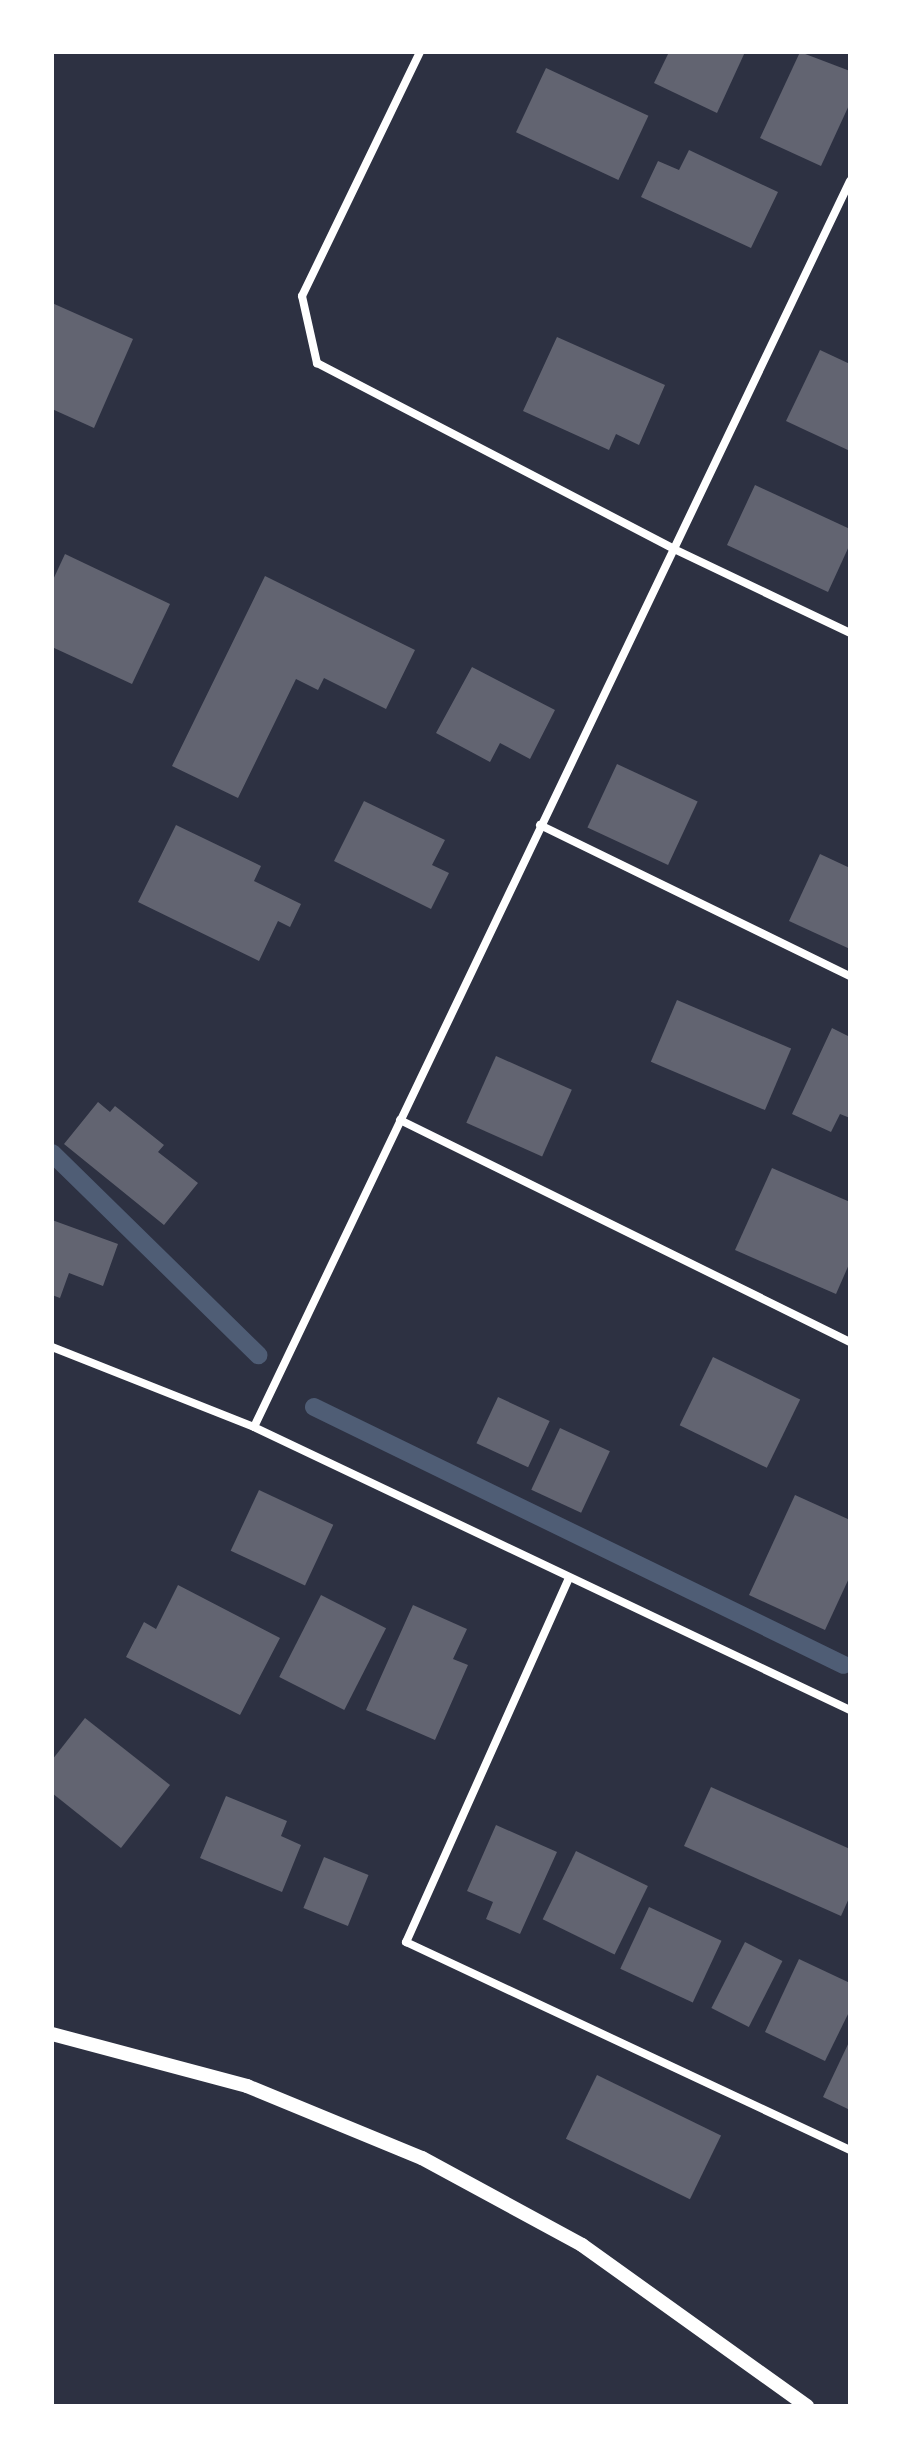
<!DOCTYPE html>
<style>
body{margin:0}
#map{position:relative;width:902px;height:2458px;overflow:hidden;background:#2d3142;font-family:"Asap Condensed",sans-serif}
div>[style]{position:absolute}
.stream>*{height:18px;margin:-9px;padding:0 9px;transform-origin:9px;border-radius:9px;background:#4f5d75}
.building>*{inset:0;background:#626471;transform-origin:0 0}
.minor>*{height:8px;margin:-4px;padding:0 4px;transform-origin:4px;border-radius:4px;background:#fff}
.tertiary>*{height:14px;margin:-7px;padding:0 7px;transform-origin:7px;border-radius:7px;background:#fff}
span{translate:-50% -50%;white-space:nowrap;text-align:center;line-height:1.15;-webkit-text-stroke:8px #fff;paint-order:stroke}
.frame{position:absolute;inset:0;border:54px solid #fff;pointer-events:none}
</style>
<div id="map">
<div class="stream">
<div style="left:52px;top:1153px;width:289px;rotate:44.4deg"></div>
<div style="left:314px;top:1407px;width:589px;rotate:25.96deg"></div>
</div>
<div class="building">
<div style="clip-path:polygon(669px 52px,745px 52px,717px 113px,654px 83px)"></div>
<div style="clip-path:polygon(800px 52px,850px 71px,850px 103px,821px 166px,760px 138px)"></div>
<div style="left:546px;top:68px;width:113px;height:71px;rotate:25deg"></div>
<div style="clip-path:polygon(689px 150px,778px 192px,751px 248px,641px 197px,658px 161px,679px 170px)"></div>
<div style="clip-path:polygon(52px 303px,133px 339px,94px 428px,52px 409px)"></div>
<div style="clip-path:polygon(557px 337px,665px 385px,639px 445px,616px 434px,609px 450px,523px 411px)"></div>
<div style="clip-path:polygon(820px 350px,850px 364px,850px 451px,786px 421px)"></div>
<div style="clip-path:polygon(755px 485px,850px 529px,850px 544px,828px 592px,727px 545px)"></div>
<div style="clip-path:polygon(65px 554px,170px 604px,132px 684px,52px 647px,52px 582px)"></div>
<div style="clip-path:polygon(265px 576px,415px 650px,386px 709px,324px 678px,318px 690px,296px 679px,238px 798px,172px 766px)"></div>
<div style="clip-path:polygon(472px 667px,555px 710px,530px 759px,500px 743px,490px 762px,436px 733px)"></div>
<div style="left:617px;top:764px;width:89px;height:70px;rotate:25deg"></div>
<div style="clip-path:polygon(364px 801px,445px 840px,432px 865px,449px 873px,431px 909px,334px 861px)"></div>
<div style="clip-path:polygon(176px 825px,261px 866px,254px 881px,301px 904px,290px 927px,278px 921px,259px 961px,138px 902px)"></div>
<div style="clip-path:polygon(820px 854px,850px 868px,850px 949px,789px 921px)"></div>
<div style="left:677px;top:1000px;width:124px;height:67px;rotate:23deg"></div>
<div style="clip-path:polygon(832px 1028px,850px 1037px,850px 1118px,840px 1114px,831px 1132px,792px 1114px)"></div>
<div style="left:496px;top:1056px;width:83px;height:73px;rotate:24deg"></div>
<div style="clip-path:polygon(98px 1102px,110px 1112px,115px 1106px,164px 1145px,158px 1152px,198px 1183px,164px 1225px,64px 1144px)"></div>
<div style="clip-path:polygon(772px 1168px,850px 1202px,850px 1262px,836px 1294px,735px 1250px)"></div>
<div style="clip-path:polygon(52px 1220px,118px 1244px,103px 1286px,69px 1273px,60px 1298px,52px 1295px)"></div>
<div style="left:713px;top:1357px;width:97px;height:76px;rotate:26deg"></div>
<div style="left:498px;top:1397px;width:57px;height:51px;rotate:25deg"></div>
<div style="left:560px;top:1428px;width:55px;height:68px;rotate:25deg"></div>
<div style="left:259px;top:1490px;width:82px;height:67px;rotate:25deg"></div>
<div style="clip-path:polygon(795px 1495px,850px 1520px,850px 1576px,825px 1630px,749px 1595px)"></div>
<div style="clip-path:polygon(178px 1585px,280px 1638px,240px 1715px,126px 1657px,144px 1622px,156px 1629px)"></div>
<div style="left:321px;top:1595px;width:73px;height:92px;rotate:27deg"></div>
<div style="clip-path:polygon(413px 1605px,467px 1629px,453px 1659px,468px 1665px,435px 1740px,366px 1710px)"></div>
<div style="clip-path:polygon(85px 1718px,170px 1785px,121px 1848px,52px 1793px,52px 1760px)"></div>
<div style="clip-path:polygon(711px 1787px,850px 1849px,850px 1896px,841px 1916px,684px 1846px)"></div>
<div style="clip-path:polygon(226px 1796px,287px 1821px,281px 1836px,301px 1845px,282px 1892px,200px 1858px)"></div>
<div style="clip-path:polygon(496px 1825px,557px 1852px,520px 1934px,486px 1919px,493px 1902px,467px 1891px)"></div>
<div style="left:576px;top:1851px;width:80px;height:76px;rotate:26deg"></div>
<div style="left:324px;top:1857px;width:48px;height:55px;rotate:22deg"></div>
<div style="left:649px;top:1907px;width:80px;height:68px;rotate:25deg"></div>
<div style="left:745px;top:1942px;width:42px;height:74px;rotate:27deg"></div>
<div style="clip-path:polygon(799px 1959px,850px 1983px,850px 2010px,825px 2061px,765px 2032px)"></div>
<div style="clip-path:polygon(850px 2040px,850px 2110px,823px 2097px)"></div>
<div style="left:597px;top:2075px;width:138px;height:71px;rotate:26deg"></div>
</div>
<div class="minor">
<div style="left:420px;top:52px;width:271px;rotate:115.8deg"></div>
<div style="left:302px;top:296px;width:69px;rotate:77.4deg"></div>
<div style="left:317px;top:363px;width:403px;rotate:27.5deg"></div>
<div style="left:674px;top:549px;width:195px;rotate:25.5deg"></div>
<div style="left:540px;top:825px;width:345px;rotate:26deg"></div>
<div style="left:400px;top:1120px;width:502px;rotate:26.26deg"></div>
<div style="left:52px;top:1347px;width:217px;rotate:21.6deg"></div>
<div style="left:254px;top:1427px;width:660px;rotate:25.4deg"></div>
<div style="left:254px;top:1427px;width:1381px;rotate:-64.44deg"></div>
<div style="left:569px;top:1578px;width:399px;rotate:114.1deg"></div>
<div style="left:406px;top:1942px;width:490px;rotate:25.1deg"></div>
</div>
<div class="tertiary">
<div style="left:52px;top:2034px;width:202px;rotate:14.9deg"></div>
<div style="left:247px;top:2086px;width:189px;rotate:22.4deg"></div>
<div style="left:422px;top:2158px;width:182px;rotate:28.5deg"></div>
<div style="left:582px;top:2245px;width:277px;rotate:35.6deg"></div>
</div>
<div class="frame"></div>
</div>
